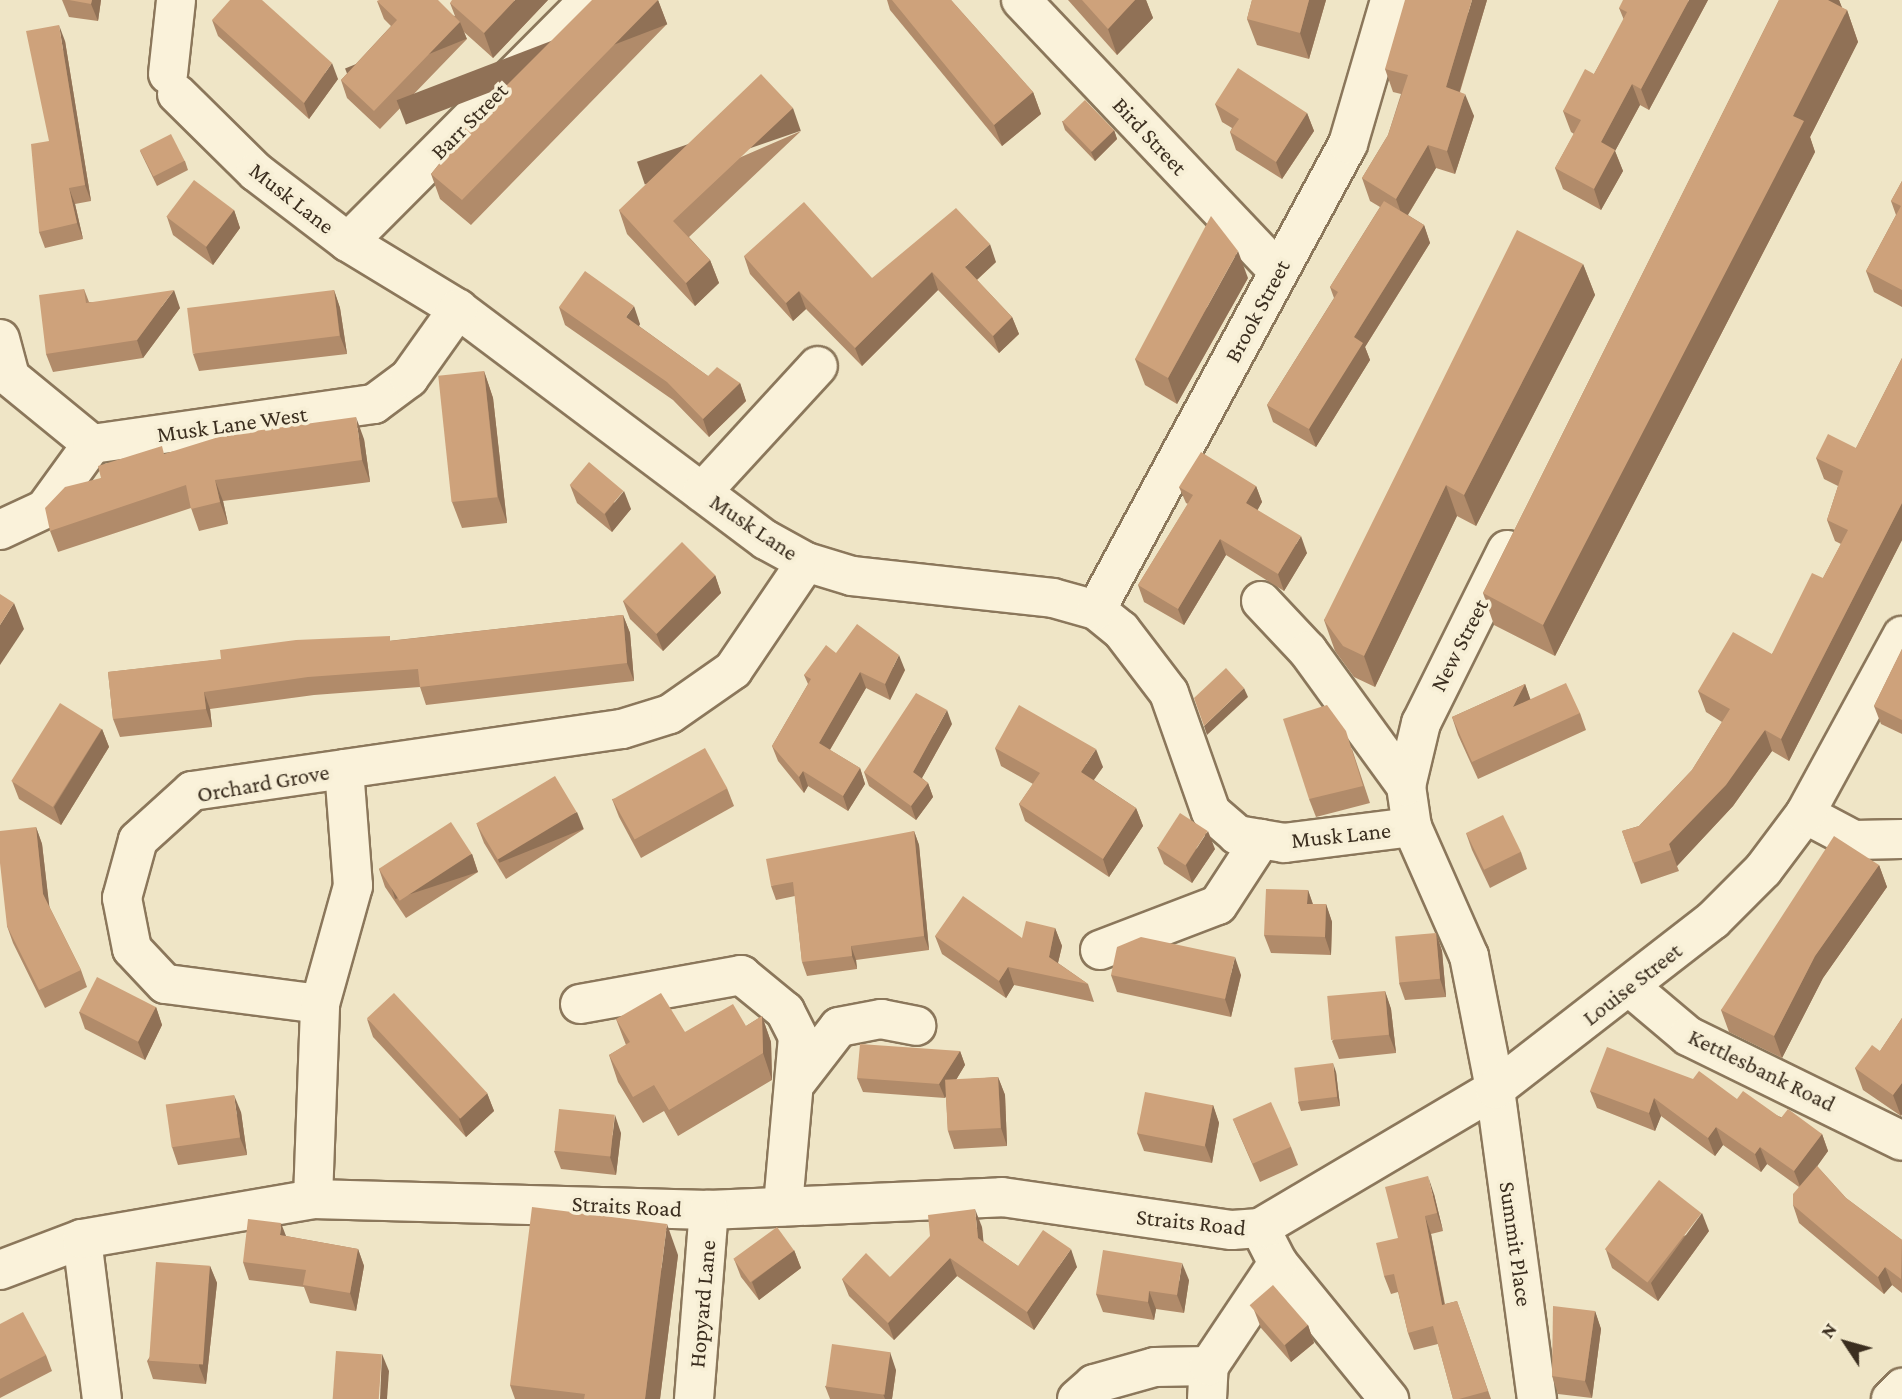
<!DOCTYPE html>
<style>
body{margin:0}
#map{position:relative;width:1902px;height:1399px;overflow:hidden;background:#efe5c6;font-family:"Crimson Pro",serif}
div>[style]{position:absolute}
.roads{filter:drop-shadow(2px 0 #8b775b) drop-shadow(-2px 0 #8b775b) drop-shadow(0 2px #8b775b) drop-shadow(0 -2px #8b775b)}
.minor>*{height:38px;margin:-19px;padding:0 19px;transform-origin:19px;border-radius:19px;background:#faf2da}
.wall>*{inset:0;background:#b18b6a}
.shaded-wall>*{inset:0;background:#907156;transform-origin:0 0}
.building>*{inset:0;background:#cea27b;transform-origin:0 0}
span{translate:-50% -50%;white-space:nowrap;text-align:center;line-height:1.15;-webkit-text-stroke:7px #f7efd6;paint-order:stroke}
.street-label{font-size:23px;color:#3b2e1f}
.north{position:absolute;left:1811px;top:1308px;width:70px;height:70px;-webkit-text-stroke:5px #f7efd6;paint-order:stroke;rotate:306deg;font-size:19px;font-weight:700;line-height:28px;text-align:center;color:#3b2e1f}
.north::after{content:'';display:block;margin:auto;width:24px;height:32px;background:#3b2e1f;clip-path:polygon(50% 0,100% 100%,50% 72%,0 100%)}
</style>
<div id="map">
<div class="roads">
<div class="minor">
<div style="left:1021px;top:0;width:373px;rotate:46.5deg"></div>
<div style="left:168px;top:74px;width:74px;rotate:-83.8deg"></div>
<div style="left:177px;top:94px;width:111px;rotate:44.6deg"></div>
<div style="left:256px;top:172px;width:116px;rotate:37.3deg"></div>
<div style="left:348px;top:242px;width:129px;rotate:31.3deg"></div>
<div style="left:458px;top:309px;width:385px;rotate:36.9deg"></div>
<div style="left:766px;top:540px;width:46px;rotate:28.8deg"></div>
<div style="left:806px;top:562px;width:48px;rotate:16.9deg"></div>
<div style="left:852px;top:576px;width:202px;rotate:6.2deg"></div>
<div style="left:1053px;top:598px;width:45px;rotate:15.6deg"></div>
<div style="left:1096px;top:610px;width:32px;rotate:39deg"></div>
<div style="left:1121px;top:630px;width:79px;rotate:52.7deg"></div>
<div style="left:1169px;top:693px;width:126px;rotate:70.6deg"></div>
<div style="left:1211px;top:812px;width:35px;rotate:41deg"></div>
<div style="left:1237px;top:835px;width:48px;rotate:9.7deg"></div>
<div style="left:1284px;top:843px;width:129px;rotate:-7.1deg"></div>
<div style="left:348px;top:242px;width:342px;rotate:-45.1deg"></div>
<div style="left:0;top:339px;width:39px;rotate:75deg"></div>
<div style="left:10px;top:377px;width:106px;rotate:39.3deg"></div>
<div style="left:702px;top:492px;width:171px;rotate:-47.4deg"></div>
<div style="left:0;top:530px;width:50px;rotate:-25deg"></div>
<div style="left:45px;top:509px;width:80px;rotate:-54.1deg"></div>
<div style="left:92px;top:444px;width:285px;rotate:-8.1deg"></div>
<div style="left:374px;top:404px;width:44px;rotate:-36.6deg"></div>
<div style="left:409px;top:378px;width:85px;rotate:-54.6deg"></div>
<div style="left:1507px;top:550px;width:193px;rotate:116.4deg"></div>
<div style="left:1421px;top:723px;width:65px;rotate:103.4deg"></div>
<div style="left:1406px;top:786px;width:41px;rotate:81.7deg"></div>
<div style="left:1412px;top:827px;width:141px;rotate:66.2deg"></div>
<div style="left:1469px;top:956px;width:136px;rotate:78.9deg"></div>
<div style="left:1495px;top:1089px;width:313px;rotate:82.3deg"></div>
<div style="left:1261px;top:601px;width:69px;rotate:46.8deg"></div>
<div style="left:1308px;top:651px;width:167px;rotate:54deg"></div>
<div style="left:1096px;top:610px;width:530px;rotate:-61.6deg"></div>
<div style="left:1348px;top:144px;width:150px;rotate:-73.7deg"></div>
<div style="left:1805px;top:814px;width:55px;rotate:28deg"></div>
<div style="left:1854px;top:840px;width:48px;rotate:-1.2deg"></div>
<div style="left:1100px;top:950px;width:126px;rotate:-20.9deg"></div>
<div style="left:1218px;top:905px;width:79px;rotate:-56.9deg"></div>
<div style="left:1630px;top:987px;width:76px;rotate:40.2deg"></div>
<div style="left:1688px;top:1036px;width:238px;rotate:26.1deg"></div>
<div style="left:320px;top:1004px;width:156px;rotate:-172.6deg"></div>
<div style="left:165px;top:984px;width:48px;rotate:-133.3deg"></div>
<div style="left:132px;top:949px;width:52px;rotate:-101.1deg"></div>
<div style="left:122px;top:898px;width:60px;rotate:-74.6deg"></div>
<div style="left:138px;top:840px;width:73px;rotate:-42.2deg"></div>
<div style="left:192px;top:791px;width:154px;rotate:-8.2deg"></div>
<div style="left:580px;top:1004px;width:164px;rotate:-10.2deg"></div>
<div style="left:741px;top:975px;width:57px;rotate:39.3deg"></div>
<div style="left:785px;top:1011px;width:29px;rotate:63deg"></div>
<div style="left:798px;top:1037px;width:170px;rotate:95.1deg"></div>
<div style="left:798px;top:1080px;width:67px;rotate:-52.3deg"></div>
<div style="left:839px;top:1027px;width:43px;rotate:-10.8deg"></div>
<div style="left:881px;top:1019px;width:36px;rotate:11deg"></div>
<div style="left:313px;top:1199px;width:195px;rotate:-87.9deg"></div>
<div style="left:320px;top:1004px;width:123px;rotate:-74.4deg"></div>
<div style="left:353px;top:886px;width:117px;rotate:-94.4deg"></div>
<div style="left:344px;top:769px;width:281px;rotate:-8.2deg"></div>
<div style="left:622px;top:729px;width:50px;rotate:-17.4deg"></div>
<div style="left:670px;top:714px;width:77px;rotate:-34.9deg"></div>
<div style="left:733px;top:670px;width:130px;rotate:-55.9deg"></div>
<div style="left:1260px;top:1228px;width:39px;rotate:63deg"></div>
<div style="left:1278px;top:1263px;width:176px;rotate:50.8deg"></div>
<div style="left:82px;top:1239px;width:161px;rotate:82.9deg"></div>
<div style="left:0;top:1270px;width:88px;rotate:-20.7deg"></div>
<div style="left:82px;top:1239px;width:234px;rotate:-9.8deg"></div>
<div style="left:313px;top:1199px;width:396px;rotate:1.6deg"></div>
<div style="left:709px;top:1210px;width:293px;rotate:-2.5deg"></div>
<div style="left:1002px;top:1197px;width:232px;rotate:8.2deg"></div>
<div style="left:1232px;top:1230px;width:28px;rotate:-4deg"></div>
<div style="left:1260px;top:1228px;width:273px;rotate:-30.6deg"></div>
<div style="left:1495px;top:1089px;width:276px;rotate:-37.8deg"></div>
<div style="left:1713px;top:920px;width:71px;rotate:-45deg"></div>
<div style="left:1763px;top:870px;width:70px;rotate:-53.1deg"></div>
<div style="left:1805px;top:814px;width:203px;rotate:-61.4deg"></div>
<div style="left:694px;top:1399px;width:190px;rotate:-85.5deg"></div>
<div style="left:1077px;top:1399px;width:23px;rotate:-41deg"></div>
<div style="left:1094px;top:1384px;width:63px;rotate:-15.6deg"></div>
<div style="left:1155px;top:1367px;width:54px;rotate:-1.1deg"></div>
<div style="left:1207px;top:1399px;width:33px;rotate:-87deg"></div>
<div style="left:1209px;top:1366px;width:124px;rotate:-56.2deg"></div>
<div style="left:1891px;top:1399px;width:16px;rotate:-45deg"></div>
</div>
</div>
<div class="wall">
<div style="clip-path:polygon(62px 0,101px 0,98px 21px,69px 17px)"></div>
<div style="clip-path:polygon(548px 0,493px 58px,464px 32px,467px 39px,380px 129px,347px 98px,341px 80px,391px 26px,384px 19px,377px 1px,455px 16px,450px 3px)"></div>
<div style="clip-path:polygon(658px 0,667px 24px,471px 225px,440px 199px,431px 174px,451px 149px,449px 143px)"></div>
<div style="clip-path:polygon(887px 0,951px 0,1033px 92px,1041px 114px,1002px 146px,890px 10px)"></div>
<div style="clip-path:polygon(1068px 0,1146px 0,1153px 18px,1117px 55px)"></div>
<div style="clip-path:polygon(1252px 0,1326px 0,1309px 59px,1257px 45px,1247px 19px)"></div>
<div style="clip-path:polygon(1487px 0,1460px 92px,1474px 116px,1455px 174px,1436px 168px,1408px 215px,1424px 225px,1430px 243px,1365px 347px,1370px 360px,1316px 447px,1273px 422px,1267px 405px,1334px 298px,1330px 287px,1380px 207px,1370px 201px,1362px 178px,1388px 135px,1401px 94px,1393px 92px,1385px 69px)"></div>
<div style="clip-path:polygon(1708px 0,1649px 110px,1640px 105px,1615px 151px,1623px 171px,1601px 210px,1563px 189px,1555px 168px,1574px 134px,1571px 132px,1563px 111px,1594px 74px,1624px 20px,1619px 8px)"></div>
<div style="clip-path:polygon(1779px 0,1839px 0,1842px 8px,1847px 10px,1858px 42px,1810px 137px,1815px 152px,1555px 656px,1494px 625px,1483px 593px)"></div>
<div style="clip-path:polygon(212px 20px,338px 79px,309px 119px,218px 36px)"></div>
<div style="clip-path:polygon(65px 41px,91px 201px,75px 204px,83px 239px,45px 248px,39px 232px,49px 141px)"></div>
<div style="clip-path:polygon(1215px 104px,1307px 113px,1314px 131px,1282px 179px,1236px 150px,1230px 132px,1232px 128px,1222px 122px)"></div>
<div style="clip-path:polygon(1062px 121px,1114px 130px,1117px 139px,1095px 161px,1065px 130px)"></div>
<div style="clip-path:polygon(801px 131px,689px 237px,710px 260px,719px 283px,695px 306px,627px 234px,619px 210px)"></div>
<div style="clip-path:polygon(140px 151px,185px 161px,188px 170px,157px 186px)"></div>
<div style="clip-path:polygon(1902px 181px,1902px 307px,1874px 292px,1866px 271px,1896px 215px,1891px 201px)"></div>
<div style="clip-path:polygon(234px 210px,240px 228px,213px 265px,173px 235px,167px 217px)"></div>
<div style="clip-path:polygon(744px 256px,872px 278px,996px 262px,977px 280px,1012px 317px,1019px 334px,999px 353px,938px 290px,862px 366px,806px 309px,793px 321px,750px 274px)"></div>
<div style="clip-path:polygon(1583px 264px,1595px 295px,1476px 526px,1457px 516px,1375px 687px,1354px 677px,1335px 651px,1324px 620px)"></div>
<div style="clip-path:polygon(1248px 278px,1177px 404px,1145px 385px,1135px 359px)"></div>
<div style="clip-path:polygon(84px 289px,89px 302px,180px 308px,143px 358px,53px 372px,46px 354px)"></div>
<div style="clip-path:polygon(334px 290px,340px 308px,347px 354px,199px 371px,193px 354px)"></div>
<div style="clip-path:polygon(559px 307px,640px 324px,639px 326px,708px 376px,740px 383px,746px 401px,709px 437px,673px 400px,565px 325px)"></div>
<div style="clip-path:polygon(1902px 358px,1902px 540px,1789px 761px,1772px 751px,1733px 806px,1677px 866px,1679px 871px,1641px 884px,1622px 831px,1639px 826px,1692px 770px,1722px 722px,1706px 712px,1698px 691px,1772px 654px,1823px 578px,1841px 544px,1835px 541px,1827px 520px,1838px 486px,1824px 479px,1816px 458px,1856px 448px)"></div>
<div style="clip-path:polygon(484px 371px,493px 398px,507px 523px,462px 528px,452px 502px)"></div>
<div style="clip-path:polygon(364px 439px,370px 482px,223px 501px,228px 524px,199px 531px,191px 508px,58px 552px,50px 531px,101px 478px,165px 454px)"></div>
<div style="clip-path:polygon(570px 485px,631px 509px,612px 532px,577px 503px)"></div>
<div style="clip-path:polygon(1256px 486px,1262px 502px,1257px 510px,1307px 553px,1284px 591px,1226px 555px,1184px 625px,1144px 602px,1138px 585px,1188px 504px,1186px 503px,1179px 487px)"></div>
<div style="clip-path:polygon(715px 575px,721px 593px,663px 651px,630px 619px,623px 601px)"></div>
<div style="clip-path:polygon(623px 615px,630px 633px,634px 681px,426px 705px,420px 687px,314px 695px,210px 709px,212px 727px,120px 737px,113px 719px,108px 672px)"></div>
<div style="clip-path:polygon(1902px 649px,1902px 734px,1881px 724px,1874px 706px)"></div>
<div style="clip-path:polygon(836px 653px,905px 670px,890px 700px,866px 688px,830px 750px,860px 768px,865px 784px,848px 811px,808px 786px,804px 793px,778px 761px,772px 746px,808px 684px,804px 675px)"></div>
<div style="clip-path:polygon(1525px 684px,1530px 699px,1580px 713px,1586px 730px,1478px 779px,1458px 735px,1452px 717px)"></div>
<div style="clip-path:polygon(952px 724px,922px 778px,928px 783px,933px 797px,916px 820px,869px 786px,864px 772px)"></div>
<div style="clip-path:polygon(102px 729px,109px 747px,61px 825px,19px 799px,12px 781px)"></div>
<div style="clip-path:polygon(995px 748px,1103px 767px,1094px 780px,1136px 808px,1143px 826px,1109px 877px,1025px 821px,1019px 804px,1033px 784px,1001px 766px)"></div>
<div style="clip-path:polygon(1352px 749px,1370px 803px,1316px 817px,1309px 799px)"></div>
<div style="clip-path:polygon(727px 788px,734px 806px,641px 858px,619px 817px,612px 799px)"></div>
<div style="clip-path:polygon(477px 825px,584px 829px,506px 879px,484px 843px)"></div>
<div style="clip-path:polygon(36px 827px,42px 844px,49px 906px,81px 970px,87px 987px,45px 1008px,13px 943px,7px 926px)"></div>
<div style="clip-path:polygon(914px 831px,919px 845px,929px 950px,856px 960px,857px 969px,807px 976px,802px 962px,795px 896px,776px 900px,771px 886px)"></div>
<div style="clip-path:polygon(1466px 833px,1521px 852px,1527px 869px,1490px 888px,1472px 850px)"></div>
<div style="clip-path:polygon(1157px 847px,1215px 849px,1192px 883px,1164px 864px)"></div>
<div style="clip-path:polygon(472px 854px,478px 872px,406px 918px,385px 887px,379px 869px)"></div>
<div style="clip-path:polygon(1879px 865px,1887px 887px,1823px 978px,1782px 1058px,1729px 1032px,1721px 1010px)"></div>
<div style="clip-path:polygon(1308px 890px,1313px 904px,1326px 904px,1332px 922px,1331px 955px,1271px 953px,1264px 935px)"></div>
<div style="clip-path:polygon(1055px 928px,1062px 946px,1058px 963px,1088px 984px,1094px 1002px,1014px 985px,1006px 998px,942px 954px,935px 936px,1022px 938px)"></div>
<div style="clip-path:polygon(1436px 933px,1442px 951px,1446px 997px,1405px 1000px,1399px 983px)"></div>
<div style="clip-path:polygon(1111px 975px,1241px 975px,1231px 1017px,1117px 992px)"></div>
<div style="clip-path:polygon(1385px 991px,1391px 1009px,1396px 1053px,1339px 1059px,1332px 1041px)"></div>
<div style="clip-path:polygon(156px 1007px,162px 1025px,145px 1060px,85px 1029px,79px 1012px)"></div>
<div style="clip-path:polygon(762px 1016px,771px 1042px,772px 1080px,678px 1136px,664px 1111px,643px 1123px,618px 1082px,609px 1055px,626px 1045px,616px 1019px,685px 1032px,746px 1026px)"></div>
<div style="clip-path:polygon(1902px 1018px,1902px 1114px,1901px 1116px,1863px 1090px,1855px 1068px,1880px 1051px)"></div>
<div style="clip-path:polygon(367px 1019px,487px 1093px,494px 1111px,466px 1137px,373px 1037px)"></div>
<div style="clip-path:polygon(960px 1051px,965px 1065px,956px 1080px,998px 1077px,1005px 1095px,1007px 1146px,954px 1149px,948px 1131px,946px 1096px,945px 1098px,863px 1092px,857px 1078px)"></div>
<div style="clip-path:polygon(1336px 1072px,1340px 1106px,1301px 1111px,1298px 1102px)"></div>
<div style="clip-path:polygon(1590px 1091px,1737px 1099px,1822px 1134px,1828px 1151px,1817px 1166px,1846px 1198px,1902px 1240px,1902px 1293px,1892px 1285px,1884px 1294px,1799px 1223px,1793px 1205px,1799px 1187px,1767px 1164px,1761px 1172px,1723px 1145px,1715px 1156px,1661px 1116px,1655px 1131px,1597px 1108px)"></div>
<div style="clip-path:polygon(1213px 1105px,1219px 1123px,1212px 1163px,1144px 1151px,1137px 1133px)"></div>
<div style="clip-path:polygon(241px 1112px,247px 1155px,178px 1165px,172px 1147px)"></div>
<div style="clip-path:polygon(1233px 1119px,1291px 1147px,1298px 1165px,1260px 1182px,1240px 1136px)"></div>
<div style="clip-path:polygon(621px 1133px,616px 1175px,561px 1169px,554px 1151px)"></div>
<div style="clip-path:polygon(1434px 1194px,1443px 1231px,1431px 1234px,1445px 1304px,1457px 1301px,1491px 1399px,1453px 1399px,1438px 1344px,1414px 1350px,1408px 1333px,1398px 1292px,1391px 1294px,1384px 1276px,1398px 1238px)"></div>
<div style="clip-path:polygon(982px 1227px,983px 1242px,1018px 1266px,1077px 1267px,1034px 1330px,957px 1276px,894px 1340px,849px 1296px,842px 1279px,890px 1277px)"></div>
<div style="clip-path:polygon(1709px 1231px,1658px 1301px,1612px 1268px,1606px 1250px)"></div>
<div style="clip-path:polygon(286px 1236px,358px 1249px,364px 1266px,356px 1311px,310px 1303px,304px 1287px,249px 1280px,243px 1262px)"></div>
<div style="clip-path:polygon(794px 1250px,801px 1268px,759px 1300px,741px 1277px,734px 1259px)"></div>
<div style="clip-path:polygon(678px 1255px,660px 1399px,515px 1399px,510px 1385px)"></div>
<div style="clip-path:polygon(210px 1266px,217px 1283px,206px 1384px,153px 1379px,147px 1361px)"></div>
<div style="clip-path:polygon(1189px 1280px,1184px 1313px,1156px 1309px,1154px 1320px,1103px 1312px,1096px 1294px)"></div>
<div style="clip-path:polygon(1254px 1310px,1308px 1325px,1314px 1343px,1291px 1362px,1261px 1328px)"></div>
<div style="clip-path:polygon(1595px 1311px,1601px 1329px,1592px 1398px,1558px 1394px,1552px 1376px)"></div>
<div style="clip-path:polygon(0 1324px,46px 1355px,52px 1371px,0 1398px)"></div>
<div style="clip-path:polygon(896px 1370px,892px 1399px,830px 1399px,825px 1386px)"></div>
</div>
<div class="shaded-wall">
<div style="clip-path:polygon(92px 0,101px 0,98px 21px,91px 4px)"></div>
<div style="clip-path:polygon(515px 0,548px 0,493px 58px,484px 33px)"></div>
<div style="left:658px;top:0;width:26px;height:280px;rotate:69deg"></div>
<div style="clip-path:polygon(1135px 0,1146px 0,1153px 18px,1117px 55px,1108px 29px)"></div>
<div style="clip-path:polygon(1309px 0,1326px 0,1309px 59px,1300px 33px)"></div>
<div style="clip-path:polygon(1472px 0,1487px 0,1454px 110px,1446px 87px)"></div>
<div style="clip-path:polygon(1689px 0,1708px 0,1649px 110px,1641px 89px)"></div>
<div style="clip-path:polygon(1828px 0,1839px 0,1845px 15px,1847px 10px,1858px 42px,1810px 137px,1815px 152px,1555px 656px,1543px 625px,1793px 116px)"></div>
<div style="left:460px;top:22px;width:18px;height:124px;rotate:68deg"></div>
<div style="clip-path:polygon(59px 25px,65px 41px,91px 201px,85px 185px)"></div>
<div style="clip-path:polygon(332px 63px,338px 79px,309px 119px,304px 103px)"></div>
<div style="clip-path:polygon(1632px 84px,1640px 105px,1615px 151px,1623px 171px,1601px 210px,1594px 189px,1601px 142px)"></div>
<div style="clip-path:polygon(1033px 92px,1041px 114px,1002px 146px,994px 125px)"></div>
<div style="clip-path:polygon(1465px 94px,1474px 116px,1455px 174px,1447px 151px)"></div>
<div style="left:793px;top:108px;width:24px;height:165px;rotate:71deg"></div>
<div style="clip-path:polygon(1307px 113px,1314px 131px,1282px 179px,1276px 162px)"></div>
<div style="clip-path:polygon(1114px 130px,1117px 139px,1095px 161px,1091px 152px)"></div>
<div style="clip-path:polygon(1428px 145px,1436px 168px,1404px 221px,1396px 199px)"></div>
<div style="clip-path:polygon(69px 188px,75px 204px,83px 239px,77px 223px)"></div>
<div style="clip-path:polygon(234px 210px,240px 228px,213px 265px,206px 247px)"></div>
<div style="clip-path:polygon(1424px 225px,1430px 243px,1365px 347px,1370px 360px,1316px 447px,1309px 429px,1354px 337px)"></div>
<div style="clip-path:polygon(990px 244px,996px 262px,971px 285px,965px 267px)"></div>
<div style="clip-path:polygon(1238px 251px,1248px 278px,1177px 404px,1168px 378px)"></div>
<div style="clip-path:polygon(710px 260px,719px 283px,695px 306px,686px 283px)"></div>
<div style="clip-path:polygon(1583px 264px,1595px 295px,1476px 526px,1464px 495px)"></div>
<div style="clip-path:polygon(932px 272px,938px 290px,862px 366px,855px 348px)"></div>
<div style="clip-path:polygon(174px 290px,180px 308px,143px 358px,137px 340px)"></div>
<div style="clip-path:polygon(334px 290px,340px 308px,347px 354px,340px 336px)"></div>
<div style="clip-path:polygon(799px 291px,806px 309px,793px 321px,786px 303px)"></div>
<div style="clip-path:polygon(634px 306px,640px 324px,633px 335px,626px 317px)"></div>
<div style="clip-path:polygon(1012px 317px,1019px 334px,999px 353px,993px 336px)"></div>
<div style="clip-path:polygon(484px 371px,493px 398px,507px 523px,498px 497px)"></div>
<div style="clip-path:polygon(740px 383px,746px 401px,709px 437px,703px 419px)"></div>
<div style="clip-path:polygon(356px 417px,364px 439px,370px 482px,362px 460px)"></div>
<div style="clip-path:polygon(215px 480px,223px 501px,228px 524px,220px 502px)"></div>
<div style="clip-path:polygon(1446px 485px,1457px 516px,1375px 687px,1364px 656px)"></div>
<div style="clip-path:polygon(1256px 486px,1262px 502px,1252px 520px,1246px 503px)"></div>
<div style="clip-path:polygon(624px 491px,631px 509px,612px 532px,605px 514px)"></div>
<div style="clip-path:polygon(1902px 503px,1902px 540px,1789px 761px,1781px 739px)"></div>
<div style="clip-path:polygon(1301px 536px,1307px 553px,1284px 591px,1278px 574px)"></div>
<div style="clip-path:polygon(1220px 539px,1226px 555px,1184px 625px,1178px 609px)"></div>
<div style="clip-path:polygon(715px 575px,721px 593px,663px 651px,656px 633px)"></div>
<div style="clip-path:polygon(14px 603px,24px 629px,0 665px,0 625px)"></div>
<div style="clip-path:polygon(623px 615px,630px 633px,634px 681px,627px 663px)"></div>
<div style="clip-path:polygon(899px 655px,905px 670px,890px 700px,885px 684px)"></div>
<div style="clip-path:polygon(860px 672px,866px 688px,825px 758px,819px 743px)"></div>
<div style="clip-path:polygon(1525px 684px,1531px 701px,1513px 707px)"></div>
<div style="clip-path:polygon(1244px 688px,1248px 697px,1207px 735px,1204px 726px)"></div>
<div style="clip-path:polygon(204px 692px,210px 709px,212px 727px,206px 709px)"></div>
<div style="clip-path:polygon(947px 710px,952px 724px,918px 785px,913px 772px)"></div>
<div style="clip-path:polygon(102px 729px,109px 747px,61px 825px,54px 807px)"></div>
<div style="clip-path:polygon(1765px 730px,1772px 751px,1733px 806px,1677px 866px,1669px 844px)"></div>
<div style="clip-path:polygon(1096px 749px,1103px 767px,1087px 789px,1081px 772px)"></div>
<div style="clip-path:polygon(860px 768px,865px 784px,848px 811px,843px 796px)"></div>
<div style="clip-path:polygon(803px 771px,808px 786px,804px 793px,799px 777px)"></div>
<div style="clip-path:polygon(928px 783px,933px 797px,916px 820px,911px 806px)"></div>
<div style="clip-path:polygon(1136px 808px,1143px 826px,1109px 877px,1103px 859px)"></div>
<div style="left:577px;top:812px;width:18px;height:91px;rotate:68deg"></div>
<div style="clip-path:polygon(36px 827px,42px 844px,50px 912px,43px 894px)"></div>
<div style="clip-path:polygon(914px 831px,919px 845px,929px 950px,924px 936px)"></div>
<div style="clip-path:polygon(1208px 831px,1215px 849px,1192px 883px,1186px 865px)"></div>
<div style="left:472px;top:854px;width:19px;height:87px;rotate:72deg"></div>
<div style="clip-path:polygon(1879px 865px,1887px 887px,1823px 978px,1782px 1058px,1774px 1036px,1815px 956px)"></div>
<div style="clip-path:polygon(1308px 890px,1314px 908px,1307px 904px)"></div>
<div style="clip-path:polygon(1326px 904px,1332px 922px,1331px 955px,1325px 937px)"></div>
<div style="clip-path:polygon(1055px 928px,1062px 946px,1055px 975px,1049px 957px)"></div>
<div style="clip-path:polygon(1436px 933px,1442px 951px,1446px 997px,1440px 979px)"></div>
<div style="clip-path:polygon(851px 946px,856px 960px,857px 969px,852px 956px)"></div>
<div style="clip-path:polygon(1235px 957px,1241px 975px,1231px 1017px,1225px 999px)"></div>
<div style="clip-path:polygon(1008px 967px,1014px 985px,1006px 998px,999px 981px)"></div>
<div style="clip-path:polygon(1385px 991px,1391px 1009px,1396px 1053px,1389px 1035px)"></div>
<div style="clip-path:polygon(156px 1007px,162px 1025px,145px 1060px,138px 1042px)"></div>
<div style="clip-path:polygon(762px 1016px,771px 1042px,772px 1080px,763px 1053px)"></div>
<div style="clip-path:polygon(960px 1051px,965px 1065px,945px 1098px,939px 1084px)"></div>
<div style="clip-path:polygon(1333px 1063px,1336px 1072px,1340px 1106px,1337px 1097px)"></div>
<div style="clip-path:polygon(998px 1077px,1005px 1095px,1007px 1146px,1001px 1128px)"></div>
<div style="clip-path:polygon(1902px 1083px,1902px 1114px,1901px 1116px,1893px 1095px)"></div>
<div style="clip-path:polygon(487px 1093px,494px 1111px,466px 1137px,459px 1119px)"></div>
<div style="clip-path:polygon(234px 1095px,241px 1112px,247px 1155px,240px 1138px)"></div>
<div style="clip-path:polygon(1654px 1098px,1661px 1116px,1655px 1131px,1649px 1113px)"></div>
<div style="clip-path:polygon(1213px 1105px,1219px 1123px,1212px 1163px,1205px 1145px)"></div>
<div style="clip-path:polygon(615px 1115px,621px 1133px,616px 1175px,610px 1157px)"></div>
<div style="clip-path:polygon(1716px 1127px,1723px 1145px,1715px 1156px,1708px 1138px)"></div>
<div style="clip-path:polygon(1822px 1134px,1828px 1151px,1801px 1189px,1794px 1171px)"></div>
<div style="clip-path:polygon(1760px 1147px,1767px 1164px,1761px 1172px,1755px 1154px)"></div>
<div style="clip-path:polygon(1428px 1176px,1434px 1194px,1443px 1231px,1437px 1213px)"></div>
<div style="clip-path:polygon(975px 1209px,982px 1227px,985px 1256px,978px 1238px)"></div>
<div style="clip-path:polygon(1702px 1213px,1709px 1231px,1658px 1301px,1651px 1283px)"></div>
<div style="clip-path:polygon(1425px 1216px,1431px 1234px,1448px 1323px,1442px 1305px)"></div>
<div style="clip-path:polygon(281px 1223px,288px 1241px,280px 1235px)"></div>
<div style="clip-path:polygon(667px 1224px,678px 1255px,660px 1399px,645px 1399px)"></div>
<div style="clip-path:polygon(358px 1249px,364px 1266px,356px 1311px,350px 1293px)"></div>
<div style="clip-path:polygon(1071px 1249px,1077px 1267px,1034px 1330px,1027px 1312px)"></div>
<div style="clip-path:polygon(794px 1250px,801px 1268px,759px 1300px,752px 1282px)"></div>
<div style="clip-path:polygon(950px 1258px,957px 1276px,894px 1340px,888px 1323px)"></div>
<div style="clip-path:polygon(1182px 1263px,1189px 1280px,1184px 1313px,1177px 1295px)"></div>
<div style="clip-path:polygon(210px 1266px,217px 1283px,206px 1384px,199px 1366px)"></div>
<div style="clip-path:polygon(1885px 1267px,1892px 1285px,1884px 1294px,1878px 1277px)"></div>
<div style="clip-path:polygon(1149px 1291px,1156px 1309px,1154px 1320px,1148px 1302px)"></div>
<div style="clip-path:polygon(1595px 1311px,1601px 1329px,1592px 1398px,1585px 1381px)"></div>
<div style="clip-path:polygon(1308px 1325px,1314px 1343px,1291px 1362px,1285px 1345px)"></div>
<div style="clip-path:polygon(890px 1352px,896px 1370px,892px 1399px,885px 1399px,883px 1394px)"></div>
<div style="clip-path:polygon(382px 1354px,389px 1371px,387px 1399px,380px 1399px)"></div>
</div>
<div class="building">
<div style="clip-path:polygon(69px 0,92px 0,91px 4px)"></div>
<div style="clip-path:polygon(230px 0,262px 0,332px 63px,304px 103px,212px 20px)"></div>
<div style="clip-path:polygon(379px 0,438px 0,460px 22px,374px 111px,341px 80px,397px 20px,377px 1px)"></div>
<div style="clip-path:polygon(452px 0,515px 0,484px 33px,450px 3px)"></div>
<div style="clip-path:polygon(592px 0,658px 0,462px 200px,431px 174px,453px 147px,449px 143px)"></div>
<div style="clip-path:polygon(892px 0,951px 0,1033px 92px,994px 125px)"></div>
<div style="clip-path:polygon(1082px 0,1135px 0,1108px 29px)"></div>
<div style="clip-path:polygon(1252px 0,1309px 0,1300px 33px,1247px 19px)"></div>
<div style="clip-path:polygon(1405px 0,1472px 0,1446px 87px,1465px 94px,1447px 151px,1428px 145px,1396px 199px,1362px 178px,1388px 135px,1408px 75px,1385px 69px)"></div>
<div style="clip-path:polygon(1623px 0,1689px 0,1641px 89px,1632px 84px,1601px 142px,1615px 150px,1594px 189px,1555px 168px,1581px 120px,1563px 111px,1585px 69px,1594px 74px,1627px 12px,1619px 8px)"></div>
<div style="clip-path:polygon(1779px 0,1828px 0,1847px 10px,1793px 116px,1804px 121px,1543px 625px,1483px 593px)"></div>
<div style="clip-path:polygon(59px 25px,85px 185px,69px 188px,77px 223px,39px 232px,31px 144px,49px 141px,26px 31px)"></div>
<div style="clip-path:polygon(1238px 68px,1307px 113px,1276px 162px,1230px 132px,1239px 119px,1215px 104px)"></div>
<div style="clip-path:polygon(761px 74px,793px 108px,673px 221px,710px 260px,686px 283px,619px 210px)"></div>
<div style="left:1085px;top:100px;width:42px;height:31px;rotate:46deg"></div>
<div style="left:171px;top:134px;width:30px;height:35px;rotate:63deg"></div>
<div style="left:194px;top:180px;width:50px;height:46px;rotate:37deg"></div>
<div style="clip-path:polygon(1902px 181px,1902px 290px,1866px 271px,1901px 206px,1891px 201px)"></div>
<div style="clip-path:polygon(1384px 201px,1424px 225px,1354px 337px,1363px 343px,1309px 429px,1267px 405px,1338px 292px,1330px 287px)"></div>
<div style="clip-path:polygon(804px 202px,872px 278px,956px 208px,990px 244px,965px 267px,1012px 317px,993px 336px,932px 272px,855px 348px,799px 291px,786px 303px,744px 256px)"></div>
<div style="clip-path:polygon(1211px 216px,1238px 251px,1168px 378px,1135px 359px)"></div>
<div style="clip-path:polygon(1517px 230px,1583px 264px,1464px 495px,1446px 485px,1364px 656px,1343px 646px,1324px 620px)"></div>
<div style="clip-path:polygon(585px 271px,634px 306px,626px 317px,708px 376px,717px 367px,740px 383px,703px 419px,667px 382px,559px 307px)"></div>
<div style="clip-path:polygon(84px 289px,86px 303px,174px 290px,137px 340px,46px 354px,39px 295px)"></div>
<div style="left:334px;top:290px;width:46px;height:148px;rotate:83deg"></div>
<div style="clip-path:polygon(1902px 358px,1902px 503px,1781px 739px,1765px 730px,1726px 785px,1669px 844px,1671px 850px,1633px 863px,1622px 831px,1639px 826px,1692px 770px,1730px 709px,1698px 691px,1733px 632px,1772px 654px,1812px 573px,1823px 578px,1848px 530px,1827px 520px,1843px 471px,1816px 458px,1828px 434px,1856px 448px)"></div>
<div style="left:484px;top:371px;width:127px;height:46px;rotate:84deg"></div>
<div style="clip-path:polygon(356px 417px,362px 460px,215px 480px,220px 502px,191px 509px,186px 485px,50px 531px,45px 508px,65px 487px,101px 478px,98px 466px,162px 446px,164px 454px,225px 435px)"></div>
<div style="clip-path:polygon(1201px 452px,1256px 486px,1246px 503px,1301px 536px,1278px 574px,1220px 539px,1178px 609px,1138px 585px,1193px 495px,1179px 487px)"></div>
<div style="left:589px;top:462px;width:45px;height:30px;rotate:40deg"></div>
<div style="left:682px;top:542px;width:47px;height:83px;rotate:45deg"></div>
<div style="clip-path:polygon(0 594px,14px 603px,0 625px)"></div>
<div style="clip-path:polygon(623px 615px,627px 663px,420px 687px,418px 669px,308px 677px,204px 692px,206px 709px,113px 719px,108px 672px,221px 659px,220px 650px,296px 640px,390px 636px,390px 641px)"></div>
<div style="clip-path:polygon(857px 624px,899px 655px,885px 684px,860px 672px,819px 743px,860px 768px,843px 796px,803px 771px,799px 777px,772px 746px,811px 679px,804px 675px,826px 645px,836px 653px)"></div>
<div style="clip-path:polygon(1902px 649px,1902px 720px,1874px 706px)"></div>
<div style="clip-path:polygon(1226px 668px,1244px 688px,1204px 726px,1194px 698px)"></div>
<div style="clip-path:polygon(1566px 683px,1580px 713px,1472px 762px,1452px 717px,1525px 684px,1513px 707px)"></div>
<div style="clip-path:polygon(916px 693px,947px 710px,913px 772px,928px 783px,911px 806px,864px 772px)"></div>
<div style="left:60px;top:703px;width:49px;height:92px;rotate:32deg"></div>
<div style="clip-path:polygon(1019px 705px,1096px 749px,1081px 772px,1136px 808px,1103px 859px,1019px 804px,1040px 773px,995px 748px)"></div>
<div style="clip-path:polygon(1327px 705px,1346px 731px,1363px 786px,1309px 799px,1283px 719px)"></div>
<div style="left:705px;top:748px;width:46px;height:106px;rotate:61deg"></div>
<div style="left:555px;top:776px;width:42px;height:92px;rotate:59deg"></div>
<div style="left:1180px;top:813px;width:33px;height:41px;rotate:33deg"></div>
<div style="left:1503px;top:815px;width:41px;height:41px;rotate:64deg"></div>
<div style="left:451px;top:822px;width:38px;height:86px;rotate:57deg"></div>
<div style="clip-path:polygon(36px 827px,43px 894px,81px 970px,39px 990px,7px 926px,0 863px,0 831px)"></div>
<div style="clip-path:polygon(914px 831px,924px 936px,851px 946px,852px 956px,802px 962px,793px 882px,771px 886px,766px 859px)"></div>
<div style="clip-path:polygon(1834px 836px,1879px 865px,1815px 956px,1774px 1036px,1721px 1010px)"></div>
<div style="clip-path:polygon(1266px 889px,1308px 890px,1307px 904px,1326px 904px,1325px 937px,1264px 935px)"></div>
<div style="clip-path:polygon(963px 896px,1022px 938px,1026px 921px,1055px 928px,1049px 957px,1088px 984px,1008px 967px,999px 981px,935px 936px)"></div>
<div style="left:1436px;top:933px;width:46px;height:41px;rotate:85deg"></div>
<div style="clip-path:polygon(1141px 937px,1235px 957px,1225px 999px,1111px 975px,1117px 947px)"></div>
<div style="left:97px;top:977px;width:66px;height:39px;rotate:27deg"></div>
<div style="left:1385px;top:991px;width:44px;height:58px;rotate:85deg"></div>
<div style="left:394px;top:993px;width:137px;height:37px;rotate:47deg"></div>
<div style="clip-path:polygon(661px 993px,685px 1032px,733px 1004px,746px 1026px,762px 1016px,763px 1053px,669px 1110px,654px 1085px,633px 1097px,609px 1055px,630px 1042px,616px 1019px)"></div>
<div style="clip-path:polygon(1902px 1018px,1902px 1083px,1893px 1095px,1855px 1068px,1872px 1045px,1880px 1051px)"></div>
<div style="clip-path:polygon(860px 1044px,960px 1051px,939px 1084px,857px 1078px)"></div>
<div style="clip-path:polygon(1607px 1047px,1693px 1079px,1699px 1071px,1737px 1099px,1743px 1091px,1781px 1118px,1788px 1109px,1822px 1134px,1794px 1171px,1760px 1147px,1755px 1154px,1716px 1127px,1708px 1138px,1654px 1098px,1649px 1113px,1590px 1091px)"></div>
<div style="left:1333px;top:1063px;width:34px;height:39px;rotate:83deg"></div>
<div style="left:998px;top:1077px;width:51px;height:53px;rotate:87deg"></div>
<div style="left:1145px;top:1092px;width:69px;height:42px;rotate:11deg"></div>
<div style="left:234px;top:1095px;width:43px;height:69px;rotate:82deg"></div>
<div style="left:1271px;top:1102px;width:49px;height:42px;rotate:66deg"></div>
<div style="left:559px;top:1109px;width:56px;height:42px;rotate:6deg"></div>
<div style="clip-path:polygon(1817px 1166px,1846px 1198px,1902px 1240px,1901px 1279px,1885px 1267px,1878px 1277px,1793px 1205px,1793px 1194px)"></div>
<div style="clip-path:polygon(1428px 1176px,1437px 1213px,1425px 1216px,1442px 1305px,1457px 1301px,1488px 1391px,1459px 1399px,1453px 1399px,1433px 1326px,1408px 1333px,1394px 1274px,1384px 1276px,1376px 1243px,1398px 1238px,1385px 1187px)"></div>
<div style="left:1659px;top:1180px;width:54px;height:88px;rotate:38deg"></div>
<div style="clip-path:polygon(532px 1207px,667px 1224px,645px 1399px,584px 1399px,585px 1394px,510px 1385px)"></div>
<div style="clip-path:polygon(975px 1209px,978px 1238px,1018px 1266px,1043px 1230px,1071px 1249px,1027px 1312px,950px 1258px,888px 1323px,842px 1279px,866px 1253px,890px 1277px,930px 1236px,928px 1215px)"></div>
<div style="clip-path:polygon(248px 1219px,281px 1223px,280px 1235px,358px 1249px,350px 1293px,303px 1285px,306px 1270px,243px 1262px)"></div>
<div style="left:777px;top:1227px;width:29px;height:54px;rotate:54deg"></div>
<div style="clip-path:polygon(1103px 1250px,1182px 1263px,1177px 1295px,1149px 1291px,1148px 1302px,1096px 1294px)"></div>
<div style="left:156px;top:1262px;width:54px;height:99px;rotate:4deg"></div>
<div style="left:1273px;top:1285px;width:53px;height:31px;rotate:49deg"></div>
<div style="clip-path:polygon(1553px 1306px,1595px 1311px,1585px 1381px,1552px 1376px)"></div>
<div style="clip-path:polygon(23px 1312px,46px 1355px,0 1379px,0 1324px)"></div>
<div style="left:832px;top:1344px;width:59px;height:43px;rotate:8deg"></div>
<div style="left:336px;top:1351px;width:46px;height:48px;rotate:4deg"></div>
</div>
<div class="street-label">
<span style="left:469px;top:121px;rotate:-45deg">Barr Street</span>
<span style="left:1150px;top:136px;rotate:47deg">Bird Street</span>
<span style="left:292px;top:198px;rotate:38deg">Musk Lane</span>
<span style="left:1257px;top:311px;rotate:-62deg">Brook Street</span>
<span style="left:232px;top:424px;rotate:-8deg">Musk Lane West</span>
<span style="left:754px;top:527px;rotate:34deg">Musk Lane</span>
<span style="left:1459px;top:645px;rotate:-63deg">New Street</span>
<span style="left:263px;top:783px;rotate:-10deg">Orchard Grove</span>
<span style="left:1341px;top:835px;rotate:-6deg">Musk Lane</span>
<span style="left:1632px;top:984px;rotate:-38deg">Louise Street</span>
<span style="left:1762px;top:1070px;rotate:26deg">Kettlesbank Road</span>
<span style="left:627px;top:1206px;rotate:3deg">Straits Road</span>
<span style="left:1191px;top:1222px;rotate:6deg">Straits Road</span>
<span style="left:1516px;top:1244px;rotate:82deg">Summit Place</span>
<span style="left:702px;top:1304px;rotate:-85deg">Hopyard Lane</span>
</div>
<div class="north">N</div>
</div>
